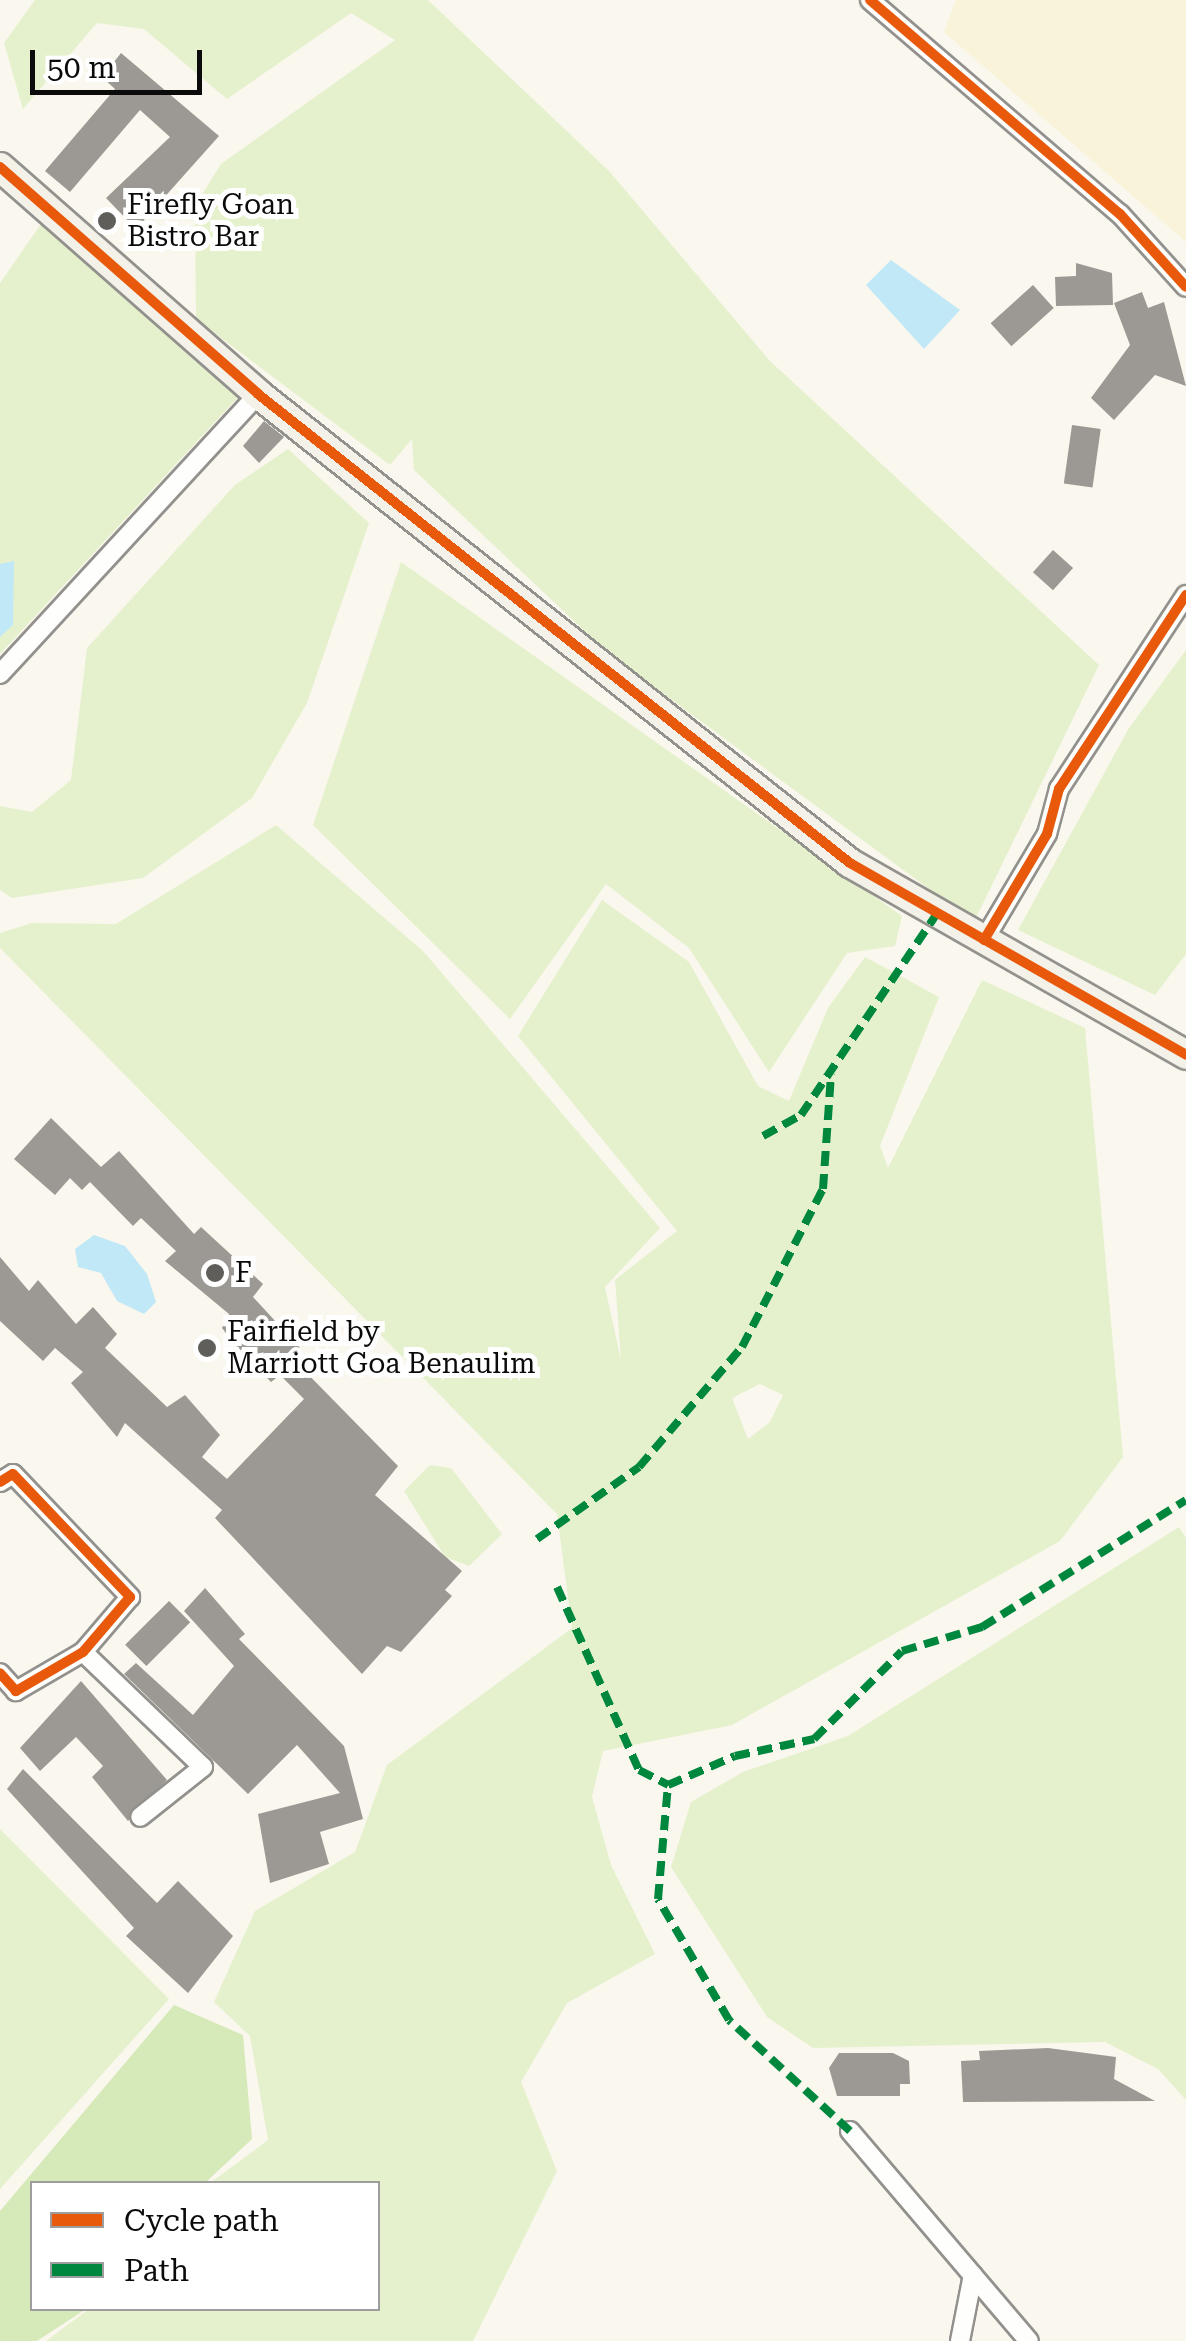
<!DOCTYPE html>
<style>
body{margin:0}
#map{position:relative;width:1186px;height:2341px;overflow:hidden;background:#faf7ee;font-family:"Roboto Serif",serif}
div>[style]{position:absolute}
.farmland>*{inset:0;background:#f8f3d9}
.green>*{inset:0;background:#e5f1cc}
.forest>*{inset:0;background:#d6e9b9}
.water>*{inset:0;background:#c1e8f7}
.building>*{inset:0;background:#9c9994;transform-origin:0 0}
.roads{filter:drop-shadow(2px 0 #93918d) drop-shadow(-2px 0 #93918d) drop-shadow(0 2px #93918d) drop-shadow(0 -2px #93918d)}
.street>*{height:18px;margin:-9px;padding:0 9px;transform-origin:9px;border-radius:9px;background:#fefefc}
.secondary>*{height:28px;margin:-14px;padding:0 14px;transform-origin:14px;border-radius:14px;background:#f4f2e8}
.quiet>*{height:8px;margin-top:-4px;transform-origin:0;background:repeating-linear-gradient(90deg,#00873e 0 15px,transparent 0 23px)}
.cycleway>*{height:10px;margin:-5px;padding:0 5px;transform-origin:5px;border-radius:5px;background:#e8590c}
.dots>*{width:28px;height:28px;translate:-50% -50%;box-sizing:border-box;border:5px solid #fff;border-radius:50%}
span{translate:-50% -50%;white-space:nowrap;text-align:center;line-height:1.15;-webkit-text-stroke:10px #fff;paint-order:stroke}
.poi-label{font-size:28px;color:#0b0b0b}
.left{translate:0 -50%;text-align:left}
.legend{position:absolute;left:30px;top:2181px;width:350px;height:130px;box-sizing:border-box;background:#fff;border:2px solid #9d9d9d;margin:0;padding:12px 18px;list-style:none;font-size:30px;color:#0b0b0b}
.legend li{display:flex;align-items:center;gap:20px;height:50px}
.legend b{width:50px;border:2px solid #9d9d9d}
.scale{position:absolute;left:30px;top:50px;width:172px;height:45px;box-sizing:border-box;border:5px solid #0b0b0b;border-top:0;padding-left:12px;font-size:30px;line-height:35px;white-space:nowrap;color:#0b0b0b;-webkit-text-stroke:8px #fff;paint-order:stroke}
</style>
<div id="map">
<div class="farmland">
<div style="clip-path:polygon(956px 0,1186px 0,1186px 242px,944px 32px)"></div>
</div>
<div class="green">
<div style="clip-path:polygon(35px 0,428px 0,609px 171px,769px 360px,1099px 665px,974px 922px,608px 653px,414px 470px,412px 439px,390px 465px,196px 319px,195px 206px,221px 164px,395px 40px,351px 13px,227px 99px,144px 29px,97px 23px,23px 109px,4px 43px)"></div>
<div style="clip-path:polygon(41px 224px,241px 394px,0 654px,0 283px)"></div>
<div style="clip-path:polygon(288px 449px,369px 523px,307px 703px,252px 798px,143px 878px,12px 898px,0 890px,0 806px,32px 812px,71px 780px,87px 648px,235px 485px)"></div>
<div style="clip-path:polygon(401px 562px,902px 916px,895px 946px,847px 953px,769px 1072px,689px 948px,606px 884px,510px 1019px,313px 825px)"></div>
<div style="clip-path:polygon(1186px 650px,1186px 954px,1155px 995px,1018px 930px,1129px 728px)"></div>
<div style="clip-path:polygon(evenodd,276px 825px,423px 951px,660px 1228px,605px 1287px,621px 1360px,615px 1280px,677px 1231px,518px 1036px,602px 900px,689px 962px,758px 1086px,789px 1101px,828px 1008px,865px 957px,939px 997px,880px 1146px,888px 1168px,982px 980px,1085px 1028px,1123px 1457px,1060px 1541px,732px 1725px,603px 1751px,592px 1797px,611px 1865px,655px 1954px,567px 2003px,521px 2082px,557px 2171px,473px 2341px,46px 2341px,89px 2309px,378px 2308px,378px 2184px,210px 2183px,268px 2140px,250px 2036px,214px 2002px,255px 1911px,355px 1852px,387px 1765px,572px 1628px,557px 1514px,0 948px,0 933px,32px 923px,116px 924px,276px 825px,760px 1384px,783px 1395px,770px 1422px,748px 1439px,732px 1398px,760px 1384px)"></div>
<div style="clip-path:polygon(430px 1465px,451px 1468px,502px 1534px,469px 1566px,445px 1557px,404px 1491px)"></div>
<div style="clip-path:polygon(1179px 1527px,1186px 1538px,1186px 2100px,1158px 2069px,1105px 2042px,813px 2048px,767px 2017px,671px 1867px,691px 1802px,743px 1772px,848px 1736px)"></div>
<div style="clip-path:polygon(0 1829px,169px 1999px,0 2189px)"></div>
</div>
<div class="forest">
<div style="clip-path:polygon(174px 2005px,243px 2035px,252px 2139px,205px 2183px,32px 2184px,32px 2308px,86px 2309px,37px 2341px,0 2341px,0 2211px)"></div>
</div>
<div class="water">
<div style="clip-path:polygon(891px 260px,960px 310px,924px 349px,866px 285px)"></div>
<div style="clip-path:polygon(14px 561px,13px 625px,0 637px,0 564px)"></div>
<div style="clip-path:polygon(94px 1235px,125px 1246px,147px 1274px,156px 1302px,144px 1314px,117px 1301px,101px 1273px,78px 1267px,75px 1249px)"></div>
</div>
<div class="building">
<div style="clip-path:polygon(121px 53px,219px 136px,136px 229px,106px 198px,170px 137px,140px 110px,70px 192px,45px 171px,115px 89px,102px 77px)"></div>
<div style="clip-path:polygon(1076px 263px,1112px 273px,1113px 305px,1056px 306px,1055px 277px,1076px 276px)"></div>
<div style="left:1033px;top:285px;width:31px;height:57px;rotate:48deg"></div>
<div style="clip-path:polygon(1142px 292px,1148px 308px,1164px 302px,1186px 386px,1155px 375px,1114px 420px,1091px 398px,1130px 345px,1114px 303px)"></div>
<div style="clip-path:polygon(264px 421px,284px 437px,259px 463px,243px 446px)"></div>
<div style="left:1072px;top:425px;width:29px;height:59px;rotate:8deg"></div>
<div style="left:1053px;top:550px;width:27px;height:30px;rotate:42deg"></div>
<div style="clip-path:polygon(51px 1118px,101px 1167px,119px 1151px,194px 1234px,201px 1227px,263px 1284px,253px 1297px,300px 1348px,292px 1358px,398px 1466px,375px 1495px,462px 1571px,445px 1590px,452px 1596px,401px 1652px,387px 1646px,362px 1674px,215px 1518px,222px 1510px,125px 1423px,117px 1437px,71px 1383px,83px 1372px,55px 1348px,43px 1361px,0 1321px,0 1257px,29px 1291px,38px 1280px,76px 1324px,93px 1307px,117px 1334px,105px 1348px,167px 1407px,185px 1395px,220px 1435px,202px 1457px,227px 1479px,304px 1399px,280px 1375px,271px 1382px,232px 1341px,222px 1328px,229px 1314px,165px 1261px,176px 1251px,141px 1218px,133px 1226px,90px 1182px,82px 1190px,70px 1178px,55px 1195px,14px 1159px)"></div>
<div style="clip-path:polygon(205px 1588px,245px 1634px,239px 1639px,344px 1746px,363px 1819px,320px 1832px,329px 1864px,270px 1883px,258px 1814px,340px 1793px,297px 1745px,248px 1794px,124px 1674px,136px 1663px,193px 1715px,234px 1666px,184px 1611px)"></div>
<div style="left:169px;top:1601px;width:30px;height:62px;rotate:45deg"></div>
<div style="clip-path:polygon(81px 1681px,167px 1780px,128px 1821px,92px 1777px,103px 1766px,76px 1737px,40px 1771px,20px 1748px)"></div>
<div style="clip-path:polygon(23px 1769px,157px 1903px,178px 1881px,233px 1936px,188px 1993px,126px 1936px,134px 1928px,7px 1789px)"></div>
<div style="clip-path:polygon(1048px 2048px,1116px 2057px,1114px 2079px,1155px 2101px,963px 2102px,961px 2061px,980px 2060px,979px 2051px)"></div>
<div style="clip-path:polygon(839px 2053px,893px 2053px,909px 2061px,910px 2084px,900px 2084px,900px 2096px,837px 2096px,829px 2068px)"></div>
</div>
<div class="roads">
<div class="street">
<div style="left:870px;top:0;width:329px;rotate:40.6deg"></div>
<div style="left:1120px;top:214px;width:98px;rotate:47.9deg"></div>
<div style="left:0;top:674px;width:381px;rotate:-47.3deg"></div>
<div style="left:984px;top:940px;width:123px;rotate:-59.3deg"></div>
<div style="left:1047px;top:834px;width:47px;rotate:-75.1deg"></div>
<div style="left:1059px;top:789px;width:232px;rotate:-56.8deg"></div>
<div style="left:0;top:1482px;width:15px;rotate:-32deg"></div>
<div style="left:13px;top:1474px;width:170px;rotate:46.4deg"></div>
<div style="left:130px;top:1597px;width:72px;rotate:130.5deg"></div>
<div style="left:83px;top:1652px;width:78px;rotate:149.8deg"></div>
<div style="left:16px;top:1691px;width:24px;rotate:-132deg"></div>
<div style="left:83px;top:1652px;width:166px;rotate:43.8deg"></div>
<div style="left:203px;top:1767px;width:80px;rotate:141.6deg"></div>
<div style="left:850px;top:2131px;width:276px;rotate:49.6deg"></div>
<div style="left:960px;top:2341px;width:67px;rotate:-78.9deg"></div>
</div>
<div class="secondary">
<div style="left:0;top:167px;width:344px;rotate:41.3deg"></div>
<div style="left:258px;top:394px;width:755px;rotate:38.39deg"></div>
<div style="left:850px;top:863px;width:387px;rotate:29.7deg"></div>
</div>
</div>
<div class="quiet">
<div style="left:763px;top:1136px;width:43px;rotate:-28.9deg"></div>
<div style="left:801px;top:1115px;width:244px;rotate:-56deg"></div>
<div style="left:537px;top:1539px;width:125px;rotate:-35.2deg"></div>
<div style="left:639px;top:1467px;width:158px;rotate:-49.4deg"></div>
<div style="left:742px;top:1347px;width:178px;rotate:-62.9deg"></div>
<div style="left:823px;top:1189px;width:115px;rotate:-86deg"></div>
<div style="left:557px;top:1587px;width:201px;rotate:65.9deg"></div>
<div style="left:639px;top:1770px;width:33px;rotate:27deg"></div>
<div style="left:850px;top:2131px;width:164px;rotate:-137.5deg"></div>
<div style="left:729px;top:2020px;width:140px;rotate:-120.4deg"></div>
<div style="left:658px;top:1899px;width:114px;rotate:-85deg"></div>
<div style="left:668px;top:1785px;width:73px;rotate:-23.4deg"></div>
<div style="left:735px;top:1756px;width:81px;rotate:-12.1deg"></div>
<div style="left:814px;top:1739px;width:124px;rotate:-45deg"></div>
<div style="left:902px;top:1651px;width:84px;rotate:-16.7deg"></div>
<div style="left:982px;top:1627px;width:240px;rotate:-31.9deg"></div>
</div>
<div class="cycleway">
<div style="left:870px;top:0;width:329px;rotate:40.6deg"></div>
<div style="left:1120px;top:214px;width:98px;rotate:47.9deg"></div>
<div style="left:0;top:167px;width:344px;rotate:41.3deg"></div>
<div style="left:258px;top:394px;width:755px;rotate:38.39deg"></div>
<div style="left:850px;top:863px;width:387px;rotate:29.7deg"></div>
<div style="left:984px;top:940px;width:123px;rotate:-59.3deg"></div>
<div style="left:1047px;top:834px;width:47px;rotate:-75.1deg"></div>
<div style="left:1059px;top:789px;width:232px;rotate:-56.8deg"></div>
<div style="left:0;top:1482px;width:15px;rotate:-32deg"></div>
<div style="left:13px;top:1474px;width:170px;rotate:46.4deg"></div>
<div style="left:130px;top:1597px;width:72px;rotate:130.5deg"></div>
<div style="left:83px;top:1652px;width:78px;rotate:149.8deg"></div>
<div style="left:16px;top:1691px;width:24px;rotate:-132deg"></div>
</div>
<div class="dots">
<div style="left:107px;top:221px;background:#5f5e5a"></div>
<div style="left:215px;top:1273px;background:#5f5e5a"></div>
<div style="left:207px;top:1348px;background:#5f5e5a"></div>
</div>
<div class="poi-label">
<span class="left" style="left:127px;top:221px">Firefly Goan<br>Bistro Bar</span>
<span class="left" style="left:235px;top:1273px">F</span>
<span class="left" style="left:227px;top:1348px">Fairfield by<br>Marriott Goa Benaulim</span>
</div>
<ul class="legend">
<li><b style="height:12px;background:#e8590c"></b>Cycle path</li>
<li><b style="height:12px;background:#00873e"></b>Path</li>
</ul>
<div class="scale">50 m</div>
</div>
